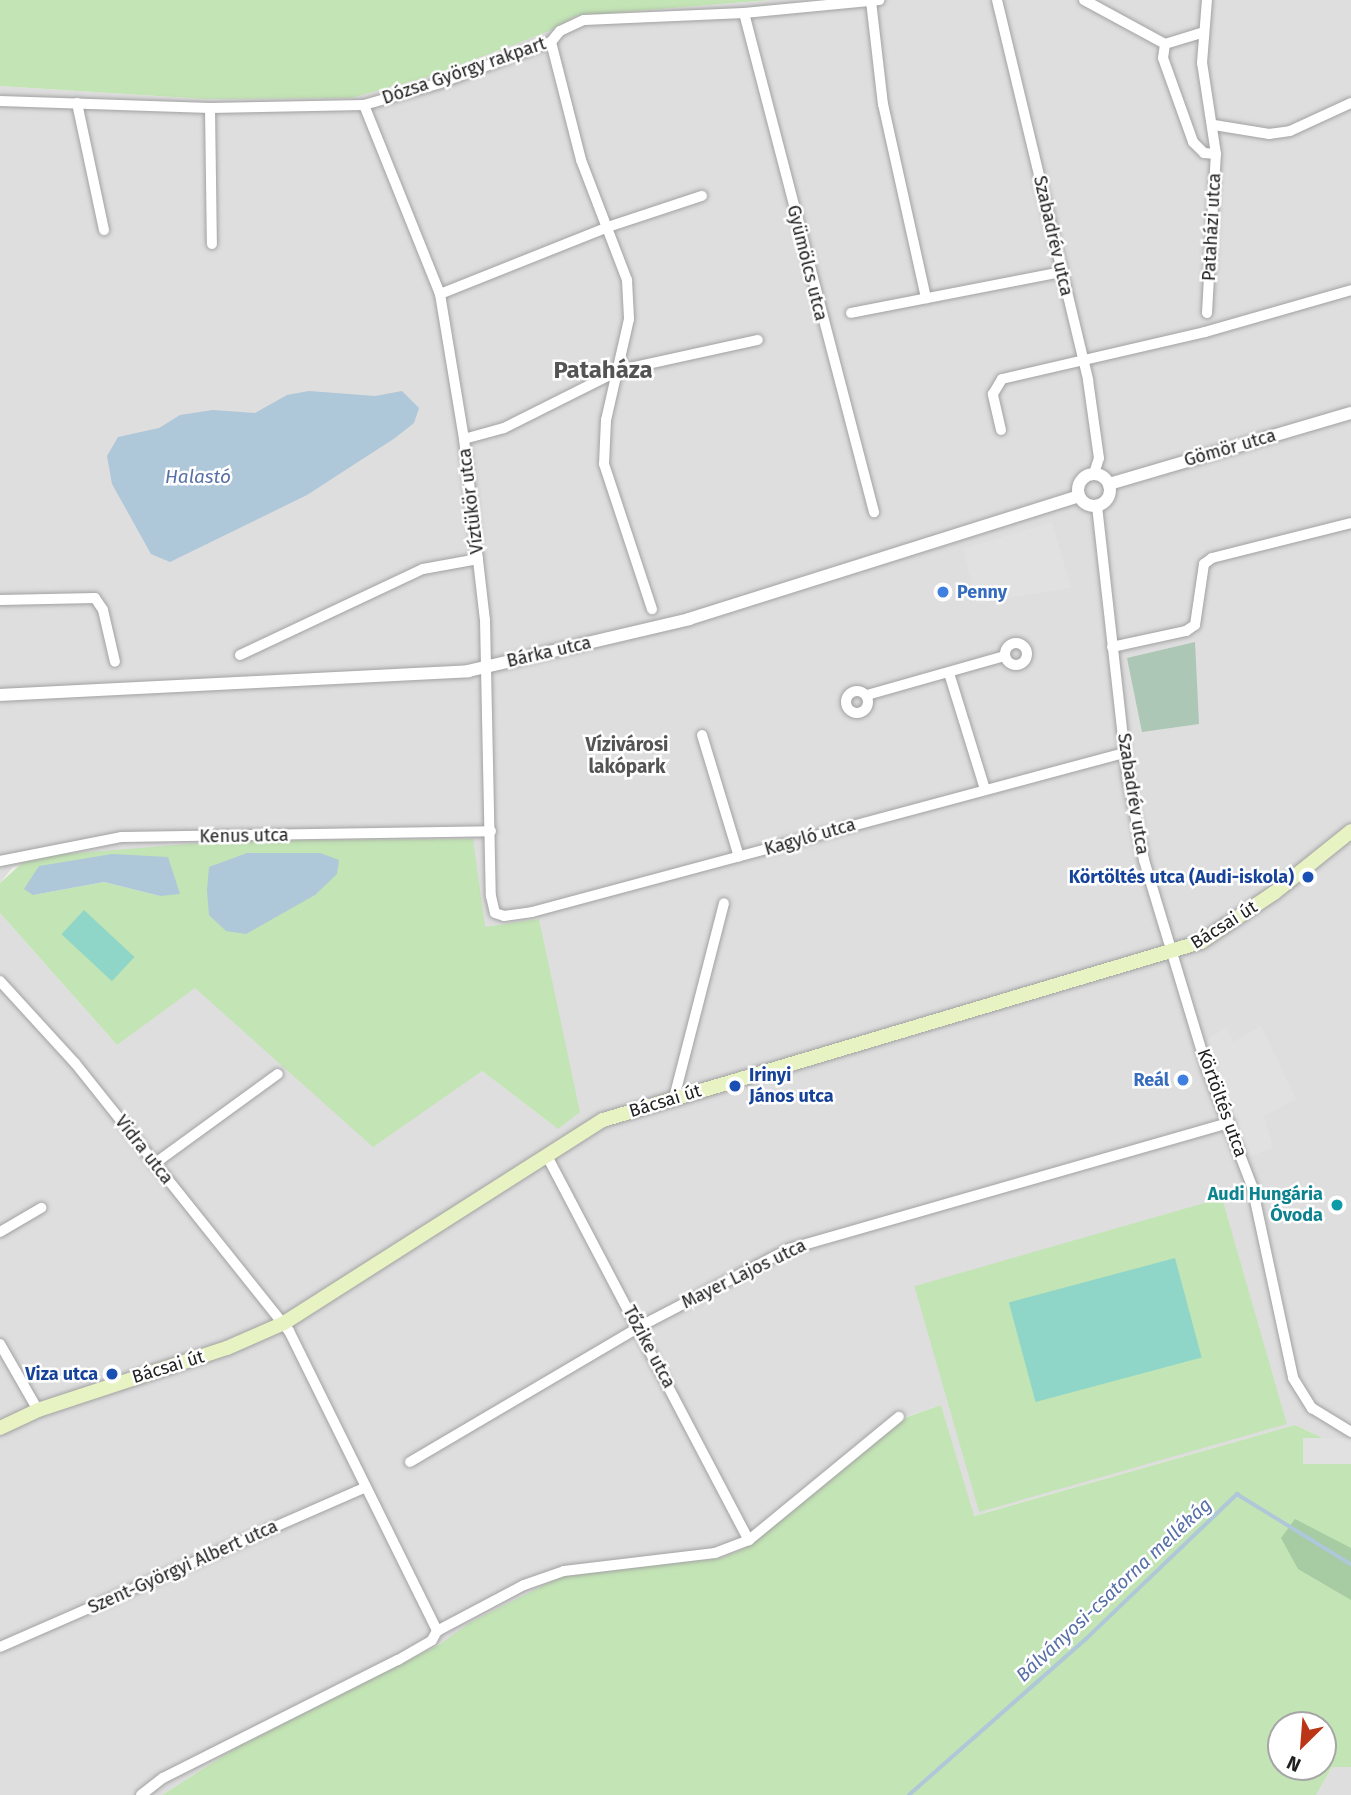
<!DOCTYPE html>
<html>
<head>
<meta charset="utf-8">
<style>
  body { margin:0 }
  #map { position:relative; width:1351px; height:1795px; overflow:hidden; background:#f0efe9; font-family:"Fira Sans",sans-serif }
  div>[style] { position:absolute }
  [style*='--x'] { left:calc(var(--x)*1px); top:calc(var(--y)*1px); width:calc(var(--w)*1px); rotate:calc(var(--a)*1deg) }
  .residential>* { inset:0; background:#dfdede }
  .grass>* { inset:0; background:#c3e4b5; transform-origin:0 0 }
  .forest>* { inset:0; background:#a7cba2 }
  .cemetery>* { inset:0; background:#acc7b5 }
  .pitch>* { inset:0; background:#90d6c8; transform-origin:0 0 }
  .parking>* { inset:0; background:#e1e1e1; transform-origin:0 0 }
  .water>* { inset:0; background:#aec7d9 }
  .stream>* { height:3.5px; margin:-1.75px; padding:0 1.75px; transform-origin:1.75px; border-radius:1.75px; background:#aec7d9 }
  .roads { filter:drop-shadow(0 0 2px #a2a2a2) drop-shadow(0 0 2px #a2a2a2) }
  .minor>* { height:10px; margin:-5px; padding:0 5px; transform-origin:5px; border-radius:5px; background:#fff }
  .minor>.ring { margin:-5px; padding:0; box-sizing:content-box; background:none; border:10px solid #fff; border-radius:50% }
  .tertiary>* { height:12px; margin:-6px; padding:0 6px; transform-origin:6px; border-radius:6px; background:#fff }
  .tertiary>.ring { margin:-6px; padding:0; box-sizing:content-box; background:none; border:12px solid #fff; border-radius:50% }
  .secondary>* { height:14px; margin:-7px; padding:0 7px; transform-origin:7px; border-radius:7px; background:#e8f3c4 }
  .dots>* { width:19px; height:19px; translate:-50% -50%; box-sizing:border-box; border:4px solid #fff; border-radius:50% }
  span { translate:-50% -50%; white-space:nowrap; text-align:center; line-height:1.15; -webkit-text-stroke:5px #fff; paint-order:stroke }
  .street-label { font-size:18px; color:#212121 }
  .shop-label { font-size:18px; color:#366cbe; font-weight:700 }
  .left { translate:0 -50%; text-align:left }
  .right { translate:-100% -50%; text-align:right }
  .transit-label { font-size:18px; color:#164399; font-weight:700 }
  .culture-label { font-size:18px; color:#0d838f; font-weight:700 }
  .water-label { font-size:19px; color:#5770a7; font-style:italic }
  .neighbourhood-label { font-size:19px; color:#545454; font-weight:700 }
  .district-label { font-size:24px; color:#545454; font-weight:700 }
  .north { position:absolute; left:1267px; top:1711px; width:70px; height:70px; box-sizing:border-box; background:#fff; border:2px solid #a6a6a6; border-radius:50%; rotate:205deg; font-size:19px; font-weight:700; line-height:28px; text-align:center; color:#212121 }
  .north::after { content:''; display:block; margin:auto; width:24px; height:32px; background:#bb3517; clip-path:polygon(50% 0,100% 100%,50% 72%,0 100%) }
</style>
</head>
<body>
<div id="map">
  <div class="residential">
    <i style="clip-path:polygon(770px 0,1351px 0,1351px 1451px,1295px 1425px,973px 1516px,941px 1405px,906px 1417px,751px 1545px,722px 1558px,668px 1565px,454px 1636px,239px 1746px,162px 1795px,0 1795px,0 913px,117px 1045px,195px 987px,281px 1061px,482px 1071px,558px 1129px,556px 1005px,539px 919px,485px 928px,237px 840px,13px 867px,0 883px,0 86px,205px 99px,496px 52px,576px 16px)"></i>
    <i style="clip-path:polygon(1332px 1767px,1351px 1767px,1351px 1795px,1316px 1795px)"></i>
  </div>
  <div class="grass">
    <i style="clip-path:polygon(0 0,770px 0,576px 16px,554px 29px,434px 75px,351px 98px,205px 99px,0 86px)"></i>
    <i style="clip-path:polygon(evenodd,473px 839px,485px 927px,539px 919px,580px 1112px,558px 1129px,482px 1071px,373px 1147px,195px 988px,117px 1045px,0 913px,0 883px,29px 857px,237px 840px,473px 839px,168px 857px,160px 896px,104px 882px,33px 895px,168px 857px)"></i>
    <i style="left:1222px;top:1198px;width:235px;height:320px;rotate:74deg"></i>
    <i style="clip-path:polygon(evenodd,941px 1405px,974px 1516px,1295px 1425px,1351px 1451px,1351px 1767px,1332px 1767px,1316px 1795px,162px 1795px,239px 1746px,440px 1644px,471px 1622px,564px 1575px,722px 1558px,751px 1545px,907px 1417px,941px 1405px,1281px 1725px,1323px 1725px,1323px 1767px,1281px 1767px,1281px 1725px)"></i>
  </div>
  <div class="forest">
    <i style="clip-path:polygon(1295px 1519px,1351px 1548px,1351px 1600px,1298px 1569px,1281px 1538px)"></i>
  </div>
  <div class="cemetery">
    <i style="clip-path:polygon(1195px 642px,1199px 724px,1142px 732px,1127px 658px)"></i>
  </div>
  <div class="pitch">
    <i style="left:84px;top:910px;width:69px;height:33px;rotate:43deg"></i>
    <i style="left:1175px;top:1258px;width:103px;height:172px;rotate:75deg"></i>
  </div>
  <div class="parking">
    <i style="clip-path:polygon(1052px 522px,1071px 588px,977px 603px,963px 549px)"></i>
    <i style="clip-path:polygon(1261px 1026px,1296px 1099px,1264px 1116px,1273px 1147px,1249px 1157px,1207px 1040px,1227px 1027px,1233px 1042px)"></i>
    <i style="left:1351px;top:1438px;width:26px;height:48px;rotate:90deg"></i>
  </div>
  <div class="water">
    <i style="clip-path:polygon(309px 391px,375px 396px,402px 391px,419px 408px,414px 423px,395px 438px,307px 495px,170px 562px,151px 554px,112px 484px,107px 456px,118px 437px,159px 428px,180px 415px,213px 410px,255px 413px,287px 395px)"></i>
    <i style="clip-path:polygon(247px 853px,320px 853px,339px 860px,337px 874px,315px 895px,246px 934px,226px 931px,209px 915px,207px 890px,209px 867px)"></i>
    <i style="clip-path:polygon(112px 854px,168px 857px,180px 894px,160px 896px,104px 882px,33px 895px,24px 889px,39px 866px)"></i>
  </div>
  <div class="stream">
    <i style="--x:909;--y:1795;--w:235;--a:-41.4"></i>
    <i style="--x:1085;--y:1640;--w:211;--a:-43.8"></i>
    <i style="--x:1237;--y:1494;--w:134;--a:31.6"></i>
  </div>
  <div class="roads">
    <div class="minor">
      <i style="--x:997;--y:0;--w:391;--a:76.5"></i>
      <i style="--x:1088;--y:380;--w:79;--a:82"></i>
      <i style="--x:1099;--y:458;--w:16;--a:108"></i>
      <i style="--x:1084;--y:0;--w:92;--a:28.5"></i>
      <i style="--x:1165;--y:44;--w:14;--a:98"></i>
      <i style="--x:1163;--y:58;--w:89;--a:70.3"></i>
      <i style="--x:1193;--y:142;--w:16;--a:45"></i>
      <i style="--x:1204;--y:153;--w:12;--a:5"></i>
      <i style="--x:871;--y:1;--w:104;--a:83.4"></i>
      <i style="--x:883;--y:104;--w:199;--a:77.5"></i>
      <i style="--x:744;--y:13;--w:516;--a:75.4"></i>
      <i style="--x:551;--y:42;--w:122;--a:75.7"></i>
      <i style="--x:581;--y:160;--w:129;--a:69"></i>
      <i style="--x:627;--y:280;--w:39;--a:87"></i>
      <i style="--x:629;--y:319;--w:104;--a:102.8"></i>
      <i style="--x:606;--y:420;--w:44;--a:92.6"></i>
      <i style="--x:604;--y:464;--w:153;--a:71.7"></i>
      <i style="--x:1165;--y:44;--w:39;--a:-17"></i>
      <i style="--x:0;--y:101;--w:210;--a:1.9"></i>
      <i style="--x:210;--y:108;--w:154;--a:-1.1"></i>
      <i style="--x:364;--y:105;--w:79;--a:-16.1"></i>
      <i style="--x:440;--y:83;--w:118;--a:-20.3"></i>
      <i style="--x:551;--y:42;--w:14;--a:-51"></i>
      <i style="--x:560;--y:31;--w:26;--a:-25"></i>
      <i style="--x:584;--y:20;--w:160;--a:-2.5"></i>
      <i style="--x:744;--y:13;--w:136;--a:-5.5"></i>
      <i style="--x:77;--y:103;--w:130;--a:78"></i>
      <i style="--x:364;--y:105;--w:204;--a:68.1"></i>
      <i style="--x:440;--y:294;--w:147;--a:80.6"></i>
      <i style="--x:464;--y:439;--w:182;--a:83.4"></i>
      <i style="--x:485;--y:620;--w:276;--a:88.8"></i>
      <i style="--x:491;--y:896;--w:17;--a:77"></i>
      <i style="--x:495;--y:913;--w:9;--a:18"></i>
      <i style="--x:504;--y:916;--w:28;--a:-8"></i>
      <i style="--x:532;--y:912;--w:613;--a:-15.03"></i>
      <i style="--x:210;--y:108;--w:136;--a:89.2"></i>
      <i style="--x:1214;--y:125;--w:56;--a:9.3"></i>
      <i style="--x:1269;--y:134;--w:21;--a:-8"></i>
      <i style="--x:1290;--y:131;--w:67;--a:-24.7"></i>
      <i style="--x:440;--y:294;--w:181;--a:-21.7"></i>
      <i style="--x:608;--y:227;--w:99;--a:-18.3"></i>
      <i style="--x:851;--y:313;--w:214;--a:-11"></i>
      <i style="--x:1207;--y:313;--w:159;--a:-86.8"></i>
      <i style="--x:1216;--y:154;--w:92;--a:-98.7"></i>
      <i style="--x:1202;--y:63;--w:63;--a:-85.5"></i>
      <i style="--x:1001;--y:430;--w:37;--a:-103"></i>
      <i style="--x:993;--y:394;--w:17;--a:-59"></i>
      <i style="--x:1002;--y:379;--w:208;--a:-13"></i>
      <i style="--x:1205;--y:332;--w:152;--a:-16"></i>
      <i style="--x:464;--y:439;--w:41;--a:-15.4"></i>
      <i style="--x:504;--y:428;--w:130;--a:-26.6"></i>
      <i style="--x:620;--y:370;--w:141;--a:-12.3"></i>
      <i style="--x:1097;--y:506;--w:270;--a:83.6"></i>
      <i style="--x:1127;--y:774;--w:88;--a:78.8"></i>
      <i style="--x:1144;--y:860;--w:218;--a:73.2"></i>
      <i style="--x:1207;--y:1069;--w:125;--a:69"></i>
      <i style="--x:1252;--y:1186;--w:196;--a:77.9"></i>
      <i style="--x:1293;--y:1378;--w:36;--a:58"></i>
      <i style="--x:1312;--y:1408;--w:46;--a:31.6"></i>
      <i style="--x:0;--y:600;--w:95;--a:-1.2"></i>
      <i style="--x:95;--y:598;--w:14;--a:56"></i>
      <i style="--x:103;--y:610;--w:53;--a:77"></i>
      <i class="ring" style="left:1005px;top:643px;width:12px;height:12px"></i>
      <i style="--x:1112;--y:647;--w:76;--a:-12.2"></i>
      <i style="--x:1186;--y:631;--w:11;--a:-34"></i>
      <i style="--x:1195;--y:625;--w:62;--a:-81.6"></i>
      <i style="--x:1204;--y:564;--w:10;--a:-37"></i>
      <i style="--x:1212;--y:558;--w:143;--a:-14.1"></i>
      <i style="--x:240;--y:655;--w:202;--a:-25.2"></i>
      <i style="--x:423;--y:569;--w:56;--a:-10.3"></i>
      <i style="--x:949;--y:673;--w:121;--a:72.8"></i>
      <i class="ring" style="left:846px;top:691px;width:12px;height:12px"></i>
      <i style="--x:867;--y:695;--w:143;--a:-15.8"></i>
      <i style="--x:702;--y:735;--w:127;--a:73.1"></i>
      <i style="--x:0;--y:861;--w:123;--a:-11.2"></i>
      <i style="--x:121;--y:837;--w:370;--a:-0.9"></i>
      <i style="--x:0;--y:981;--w:111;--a:47.6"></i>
      <i style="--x:75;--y:1063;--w:343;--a:51.4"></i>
      <i style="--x:289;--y:1331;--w:335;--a:63.7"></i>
      <i style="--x:674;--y:1098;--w:201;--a:-75.6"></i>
      <i style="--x:547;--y:1156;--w:434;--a:62.3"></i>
      <i style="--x:154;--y:1164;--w:153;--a:-36"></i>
      <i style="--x:0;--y:1232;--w:48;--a:-30.3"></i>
      <i style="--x:0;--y:1344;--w:76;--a:60.1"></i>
      <i style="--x:410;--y:1462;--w:266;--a:-30.5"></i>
      <i style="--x:639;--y:1327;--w:169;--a:-27.5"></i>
      <i style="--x:789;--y:1249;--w:458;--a:-16"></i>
      <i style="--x:437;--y:1631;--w:98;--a:-27.9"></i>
      <i style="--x:524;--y:1585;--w:42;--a:-19.3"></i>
      <i style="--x:564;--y:1571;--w:152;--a:-6.8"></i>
      <i style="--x:715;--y:1553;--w:36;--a:-21"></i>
      <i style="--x:749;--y:1540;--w:194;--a:-39.4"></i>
      <i style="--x:0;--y:1647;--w:399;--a:-23.6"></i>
      <i style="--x:141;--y:1795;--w:28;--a:-38"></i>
      <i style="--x:163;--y:1778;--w:263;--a:-26.7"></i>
      <i style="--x:398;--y:1660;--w:39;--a:-30"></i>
      <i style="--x:432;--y:1640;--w:10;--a:-61"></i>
    </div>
    <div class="tertiary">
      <i class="ring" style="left:1078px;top:474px;width:20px;height:20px"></i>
      <i style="--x:1109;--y:484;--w:252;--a:-16.4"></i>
      <i style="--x:0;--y:695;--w:469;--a:-2.9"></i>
      <i style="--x:468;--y:671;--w:227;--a:-13.2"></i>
      <i style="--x:689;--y:619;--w:409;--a:-17.5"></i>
    </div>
    <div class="secondary">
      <i style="--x:0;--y:1428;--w:42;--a:-25.3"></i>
      <i style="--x:38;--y:1410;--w:199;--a:-18.2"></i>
      <i style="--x:227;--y:1348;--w:62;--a:-23.7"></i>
      <i style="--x:284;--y:1323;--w:378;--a:-32.5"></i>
      <i style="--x:603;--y:1120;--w:624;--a:-16.58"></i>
      <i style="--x:1201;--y:942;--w:88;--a:-33.9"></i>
      <i style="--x:1274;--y:893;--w:99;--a:-38.8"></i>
    </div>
  </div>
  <div class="dots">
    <i style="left:943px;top:592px;background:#3f7fe0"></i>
    <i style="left:1308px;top:877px;background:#1a4fb4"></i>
    <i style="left:1183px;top:1080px;background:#3f7fe0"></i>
    <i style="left:735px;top:1086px;background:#1a4fb4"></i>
    <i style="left:1337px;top:1205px;background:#0f9aa8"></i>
    <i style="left:112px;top:1374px;background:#1a4fb4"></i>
  </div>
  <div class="street-label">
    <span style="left:464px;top:71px;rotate:-19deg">Dózsa György rakpart</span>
    <span style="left:1212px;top:227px;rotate:-87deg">Pataházi utca</span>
    <span style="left:1053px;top:236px;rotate:77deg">Szabadrév utca</span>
    <span style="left:807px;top:263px;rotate:76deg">Gyümölcs utca</span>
    <span style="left:1230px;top:448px;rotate:-16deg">Gömör utca</span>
    <span style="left:471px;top:501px;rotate:-97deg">Víztükör utca</span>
    <span style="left:549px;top:652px;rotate:-13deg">Bárka utca</span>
    <span style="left:1133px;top:794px;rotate:81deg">Szabadrév utca</span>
    <span style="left:244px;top:836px;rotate:-1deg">Kenus utca</span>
    <span style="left:810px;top:837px;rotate:-16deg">Kagyló utca</span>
    <span style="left:1224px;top:925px;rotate:-32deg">Bácsai út</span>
    <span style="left:665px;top:1101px;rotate:-17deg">Bácsai út</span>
    <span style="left:1222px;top:1103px;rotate:70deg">Körtöltés utca</span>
    <span style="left:144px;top:1150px;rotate:52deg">Vidra utca</span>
    <span style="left:744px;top:1274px;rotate:-26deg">Mayer Lajos utca</span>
    <span style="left:649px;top:1347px;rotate:62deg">Tőzike utca</span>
    <span style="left:168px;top:1367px;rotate:-17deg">Bácsai út</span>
    <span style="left:183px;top:1567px;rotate:-24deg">Szent-Györgyi Albert utca</span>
  </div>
  <div class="shop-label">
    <span class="left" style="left:957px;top:592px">Penny</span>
    <span class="right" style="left:1169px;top:1080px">Reál</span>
  </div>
  <div class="transit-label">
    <span class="right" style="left:1294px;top:877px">Körtöltés utca (Audi-iskola)</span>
    <span class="left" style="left:749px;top:1086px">Irinyi<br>János utca</span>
    <span class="right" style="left:98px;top:1374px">Viza utca</span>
  </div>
  <div class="culture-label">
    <span class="right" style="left:1323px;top:1205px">Audi Hungária<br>Óvoda</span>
  </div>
  <div class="water-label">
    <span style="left:198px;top:477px">Halastó</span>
    <span style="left:1114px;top:1590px;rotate:-43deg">Bálványosi-csatorna mellékág</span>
  </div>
  <div class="neighbourhood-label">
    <span style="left:627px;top:756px">Vízivárosi<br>lakópark</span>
  </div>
  <div class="district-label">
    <span style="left:603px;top:371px">Pataháza</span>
  </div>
  <div class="north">N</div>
</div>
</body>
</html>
